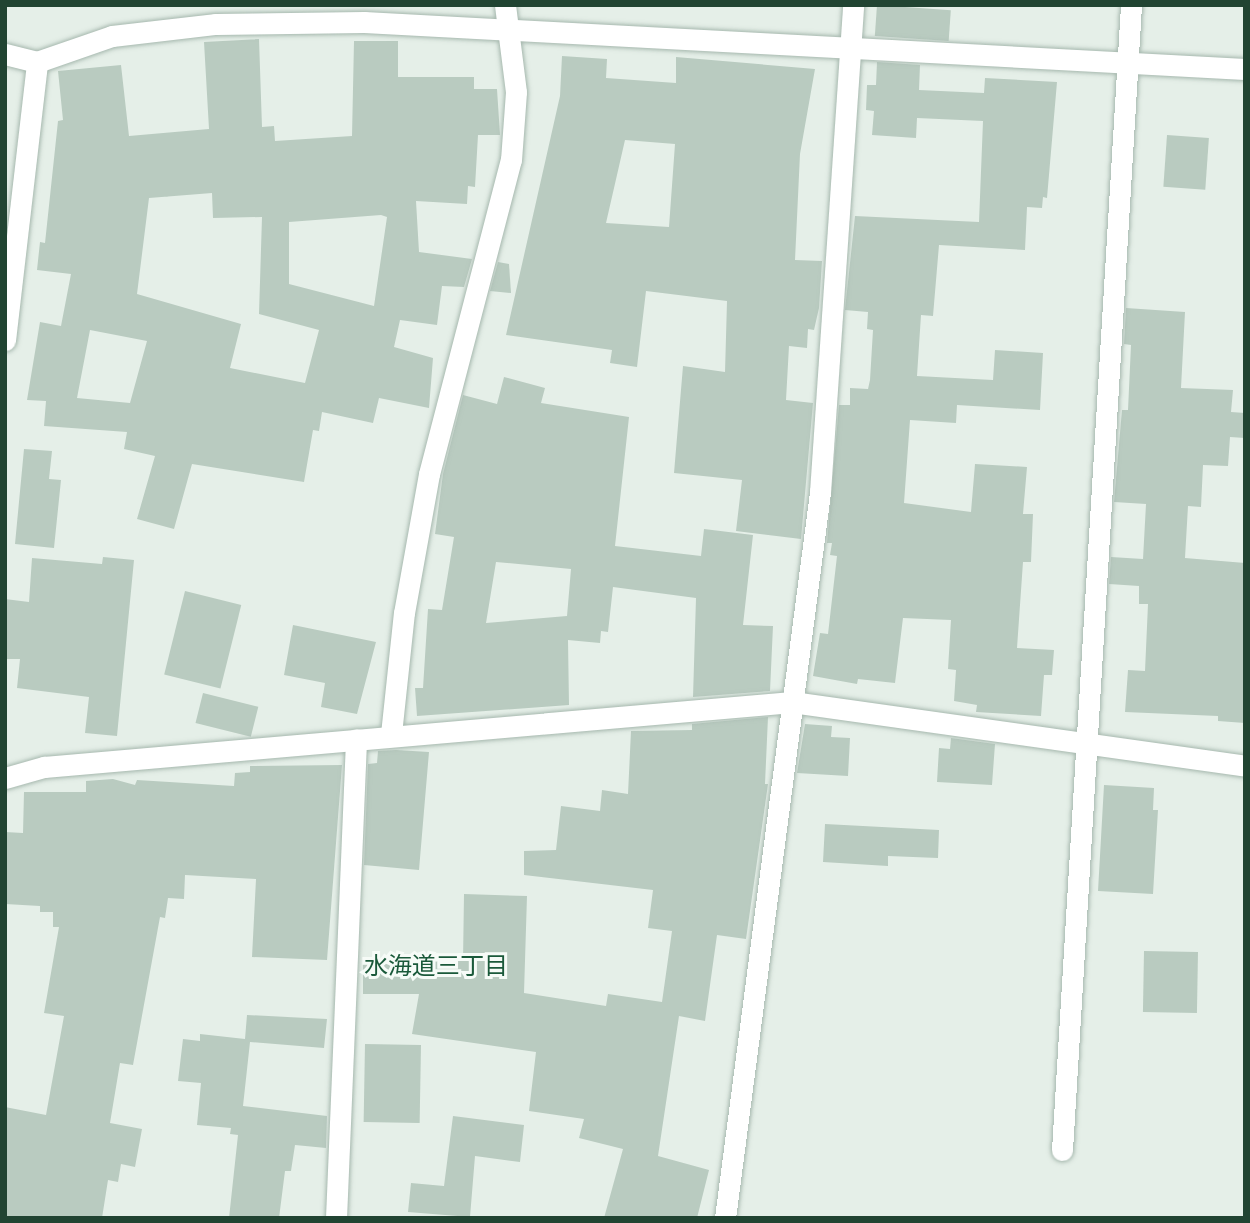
<!DOCTYPE html>
<html>
<head>
<meta charset="utf-8">
<style>
  body { margin:0 }
  #map { position:relative; width:1250px; height:1223px; overflow:hidden; background:#e5efe8; font-family:"DM Sans","Noto Sans JP",sans-serif }
  div>[style] { position:absolute }
  [style*='--x'] { left:calc(var(--x)*1px); top:calc(var(--y)*1px); width:calc(var(--w)*1px); rotate:calc(var(--a)*1deg) }
  .building>* { inset:0; background:#b9cbc0; transform-origin:0 0 }
  .roads { filter:drop-shadow(0 0 2px #a6b8ae) drop-shadow(0 0 2px #a6b8ae) }
  .minor>* { height:21px; margin:-10.5px; padding:0 10.5px; transform-origin:10.5px; border-radius:10.5px; background:#fff }
  span { translate:-50% -50%; white-space:nowrap; text-align:center; line-height:1.15; -webkit-text-stroke:6px #f6fbf7; paint-order:stroke }
  .neighbourhood-label { font-size:24px; color:#1a593a }
  .frame { position:absolute; inset:0; border:7px solid #214432; pointer-events:none }
</style>
</head>
<body>
<div id="map">
  <div class="building">
    <i style="left:877px;top:5px;width:74px;height:31px;rotate:4deg"></i>
    <i style="clip-path:polygon(evenodd,259px 39px,262px 127px,274px 126px,275px 141px,352px 136px,354px 41px,398px 41px,398px 77px,474px 77px,474px 89px,497px 89px,500px 135px,478px 135px,475px 187px,468px 186px,467px 204px,416px 201px,419px 252px,472px 259px,464px 287px,442px 286px,437px 325px,400px 320px,394px 347px,433px 358px,429px 408px,379px 398px,373px 423px,322px 412px,319px 431px,313px 430px,304px 482px,192px 464px,174px 529px,137px 519px,155px 456px,124px 449px,127px 432px,44px 426px,46px 401px,27px 400px,40px 322px,61px 326px,71px 274px,37px 270px,40px 242px,45px 243px,58px 121px,63px 120px,58px 71px,121px 65px,129px 136px,209px 129px,204px 42px,259px 39px,212px 193px,213px 218px,262px 217px,259px 314px,319px 330px,305px 383px,230px 368px,241px 324px,137px 294px,149px 198px,212px 193px,259px 39px,381px 215px,387px 217px,374px 306px,289px 284px,289px 222px,381px 215px,259px 39px,90px 330px,147px 341px,130px 403px,77px 398px,90px 330px)"></i>
    <i style="clip-path:polygon(evenodd,562px 56px,607px 59px,606px 78px,676px 83px,676px 57px,815px 69px,800px 154px,795px 260px,822px 261px,819px 308px,814px 330px,808px 329px,807px 348px,789px 346px,786px 400px,813px 403px,801px 539px,736px 531px,742px 480px,674px 473px,683px 366px,725px 372px,727px 301px,646px 291px,637px 367px,610px 363px,612px 350px,506px 335px,560px 96px,562px 56px,625px 140px,675px 144px,669px 227px,606px 223px,625px 140px)"></i>
    <i style="clip-path:polygon(877px 62px,920px 65px,919px 90px,984px 93px,985px 78px,1057px 82px,1047px 198px,1043px 197px,1042px 208px,1027px 207px,1025px 250px,939px 245px,933px 316px,921px 315px,917px 376px,993px 380px,995px 350px,1043px 353px,1040px 410px,957px 405px,956px 423px,910px 420px,904px 503px,971px 512px,975px 464px,1027px 467px,1023px 514px,1033px 514px,1031px 562px,1023px 562px,1017px 648px,1054px 650px,1052px 675px,1044px 675px,1041px 716px,976px 712px,977px 705px,954px 701px,956px 670px,948px 669px,951px 620px,903px 618px,895px 683px,858px 679px,857px 684px,813px 676px,820px 633px,828px 634px,837px 556px,830px 555px,832px 543px,827px 543px,839px 405px,850px 405px,850px 388px,868px 389px,870px 380px,873px 330px,867px 329px,868px 312px,845px 310px,855px 216px,979px 222px,983px 121px,917px 118px,916px 138px,872px 135px,874px 111px,866px 110px,867px 85px,876px 85px)"></i>
    <i style="left:1167px;top:135px;width:42px;height:52px;rotate:4deg"></i>
    <i style="clip-path:polygon(498px 262px,509px 264px,511px 293px,490px 291px)"></i>
    <i style="clip-path:polygon(1126px 308px,1185px 312px,1181px 388px,1233px 390px,1231px 412px,1245px 413px,1245px 438px,1230px 437px,1228px 466px,1203px 465px,1201px 507px,1188px 506px,1185px 558px,1245px 563px,1245px 723px,1218px 721px,1218px 716px,1125px 712px,1128px 670px,1145px 671px,1148px 604px,1139px 604px,1139px 586px,1109px 584px,1111px 557px,1143px 559px,1146px 504px,1114px 502px,1122px 410px,1128px 410px,1131px 345px,1124px 344px)"></i>
    <i style="clip-path:polygon(evenodd,504px 377px,545px 388px,541px 403px,629px 417px,615px 546px,701px 556px,704px 529px,753px 535px,743px 625px,773px 626px,770px 691px,693px 697px,696px 598px,613px 587px,608px 632px,601px 631px,600px 643px,568px 640px,569px 705px,417px 716px,415px 688px,423px 688px,428px 609px,442px 610px,454px 537px,435px 534px,443px 474px,463px 395px,497px 404px,504px 377px,496px 562px,571px 569px,567px 616px,486px 623px,496px 562px)"></i>
    <i style="clip-path:polygon(24px 449px,52px 451px,49px 479px,61px 480px,54px 548px,15px 544px)"></i>
    <i style="clip-path:polygon(103px 557px,134px 560px,117px 736px,85px 733px,89px 697px,17px 688px,20px 659px,5px 659px,5px 599px,29px 602px,32px 558px,102px 564px)"></i>
    <i style="left:185px;top:591px;width:58px;height:86px;rotate:14deg"></i>
    <i style="clip-path:polygon(293px 625px,376px 642px,357px 714px,321px 707px,325px 683px,284px 675px)"></i>
    <i style="left:203px;top:693px;width:57px;height:31px;rotate:14deg"></i>
    <i style="clip-path:polygon(768px 717px,765px 784px,768px 784px,746px 939px,717px 935px,705px 1021px,679px 1016px,658px 1156px,709px 1170px,697px 1218px,604px 1218px,623px 1149px,579px 1138px,584px 1119px,529px 1111px,536px 1052px,412px 1034px,419px 994px,363px 994px,363px 962px,429px 962px,430px 955px,463px 961px,464px 894px,527px 896px,524px 993px,606px 1006px,608px 994px,662px 1002px,672px 931px,648px 928px,653px 890px,524px 875px,524px 851px,556px 850px,561px 806px,600px 811px,602px 790px,628px 794px,631px 731px,692px 730px,692px 724px)"></i>
    <i style="clip-path:polygon(805px 724px,832px 726px,831px 737px,850px 738px,848px 776px,797px 773px)"></i>
    <i style="clip-path:polygon(951px 738px,995px 744px,992px 785px,937px 782px,939px 748px,950px 749px)"></i>
    <i style="clip-path:polygon(396px 750px,429px 752px,419px 870px,364px 865px,368px 764px,377px 763px,378px 751px)"></i>
    <i style="clip-path:polygon(342px 765px,327px 960px,252px 957px,256px 879px,185px 875px,184px 899px,168px 898px,165px 918px,160px 917px,133px 1065px,120px 1063px,110px 1123px,142px 1129px,135px 1167px,121px 1164px,118px 1182px,108px 1180px,102px 1218px,5px 1218px,5px 1107px,46px 1115px,64px 1016px,44px 1013px,59px 927px,53px 927px,53px 912px,40px 912px,40px 906px,5px 904px,5px 832px,23px 833px,24px 792px,86px 792px,86px 781px,113px 779px,135px 785px,137px 780px,234px 786px,235px 773px,250px 772px,250px 766px)"></i>
    <i style="clip-path:polygon(1104px 785px,1154px 788px,1153px 810px,1158px 810px,1153px 894px,1098px 891px)"></i>
    <i style="clip-path:polygon(825px 824px,939px 830px,938px 858px,888px 856px,888px 866px,823px 862px)"></i>
    <i style="left:1144px;top:951px;width:54px;height:61px;rotate:1deg"></i>
    <i style="clip-path:polygon(247px 1015px,327px 1019px,324px 1048px,250px 1042px,243px 1106px,327px 1116px,326px 1148px,295px 1145px,291px 1171px,285px 1171px,279px 1218px,229px 1218px,238px 1135px,230px 1134px,231px 1128px,197px 1125px,201px 1083px,178px 1081px,183px 1039px,200px 1041px,200px 1034px,245px 1039px)"></i>
    <i style="left:365px;top:1044px;width:56px;height:78px;rotate:1deg"></i>
    <i style="clip-path:polygon(453px 1116px,524px 1125px,520px 1162px,475px 1156px,470px 1217px,408px 1212px,411px 1183px,444px 1186px)"></i>
  </div>
  <div class="roads">
    <div class="minor">
      <i style="--x:5;--y:54;--w:33;--a:14"></i>
      <i style="--x:37;--y:62;--w:79;--a:-19.1"></i>
      <i style="--x:112;--y:36;--w:105;--a:-6.6"></i>
      <i style="--x:216;--y:24;--w:148;--a:-0.8"></i>
      <i style="--x:364;--y:22;--w:882;--a:3.05"></i>
      <i style="--x:5;--y:340;--w:280;--a:-83.4"></i>
      <i style="--x:391;--y:734;--w:122;--a:-83.9"></i>
      <i style="--x:404;--y:613;--w:141;--a:-79.8"></i>
      <i style="--x:429;--y:474;--w:325;--a:-75.4"></i>
      <i style="--x:511;--y:160;--w:68;--a:-85.8"></i>
      <i style="--x:516;--y:92;--w:88;--a:-97.2"></i>
      <i style="--x:5;--y:778;--w:41;--a:-15.8"></i>
      <i style="--x:44;--y:767;--w:751;--a:-4.97"></i>
      <i style="--x:792;--y:702;--w:457;--a:8"></i>
      <i style="--x:1062;--y:1150;--w:1147;--a:-86.55"></i>
      <i style="--x:336;--y:1218;--w:479;--a:-87.6"></i>
      <i style="--x:725;--y:1218;--w:732;--a:-82.54"></i>
      <i style="--x:820;--y:492;--w:488;--a:-86.1"></i>
    </div>
  </div>
  <div class="neighbourhood-label">
    <span style="left:436px;top:966px">水海道三丁目</span>
  </div>
  <div class="frame"></div>
</div>
</body>
</html>
